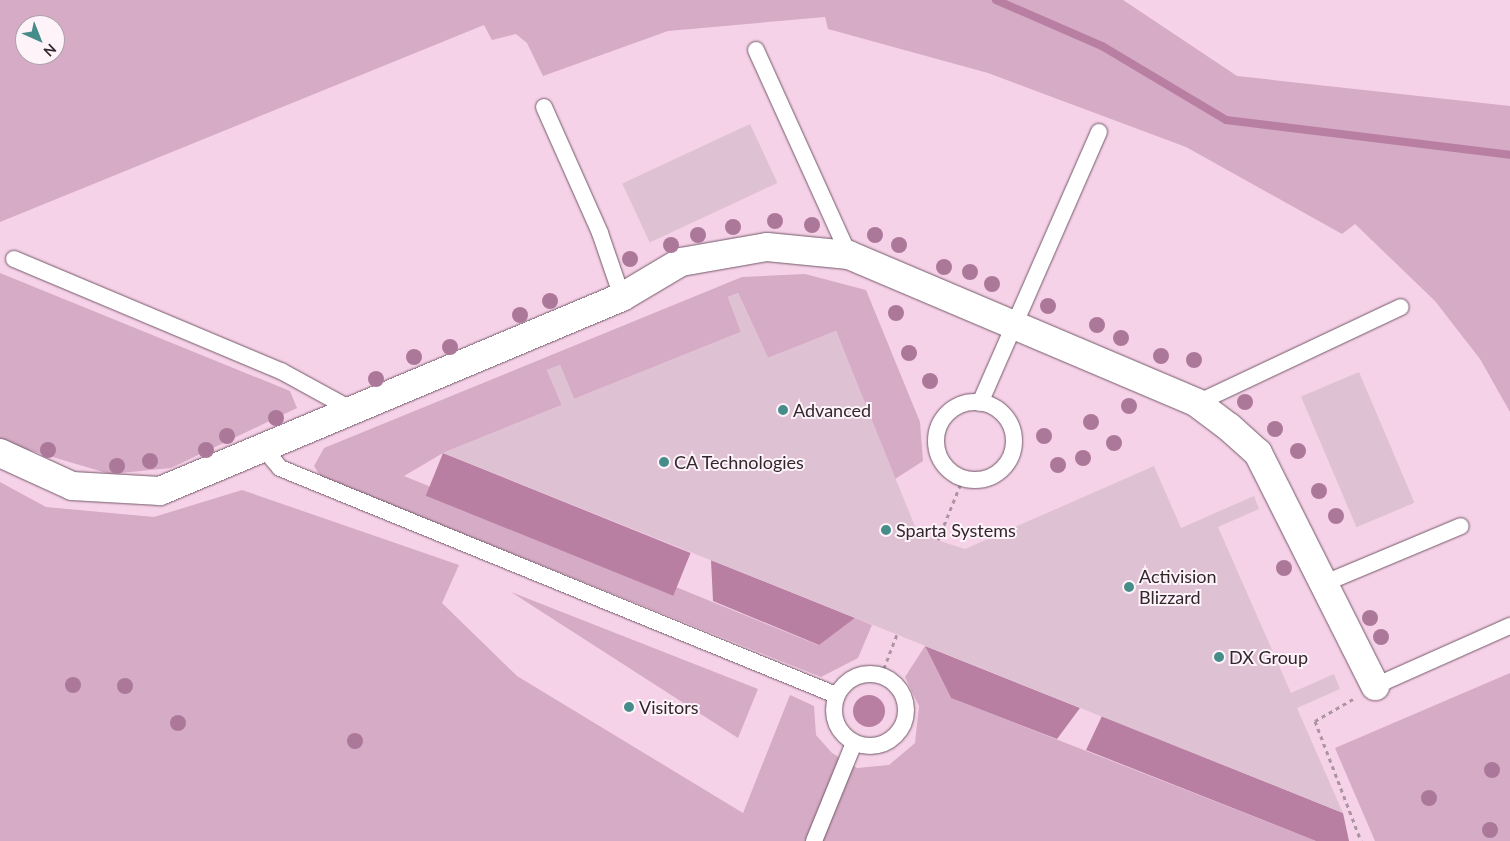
<!DOCTYPE html>
<html>
<head>
<meta charset="utf-8">
<style>
  body { margin:0 }
  #map { position:relative; width:1510px; height:841px; overflow:hidden; background:#fee0f1; font-family:Lato,sans-serif }
  div>[style] { position:absolute }
  [style*='--x'] { left:calc(var(--x)*1px); top:calc(var(--y)*1px); width:calc(var(--w)*1px); rotate:calc(var(--a)*1deg) }
  .built>* { inset:0; background:#f6d2e8 }
  .green>* { inset:0; background:#d6abc5 }
  .water>* { inset:0; background:#b87fa3; transform-origin:0 0 }
  .round { border-radius:50% }
  .stream>* { height:8px; margin:-4px; padding:0 4px; transform-origin:4px; border-radius:4px; background:#b87fa3 }
  .building>* { inset:0; background:#dec1d2; transform-origin:0 0 }
  .path>* { height:3px; margin-top:-1.5px; transform-origin:0; background:repeating-linear-gradient(90deg,#ab95a2 0 4px,transparent 0 8px) }
  .roads { filter:drop-shadow(0 0 1px #725968) drop-shadow(0 0 1px #725968) }
  .lane>* { height:16px; margin:-8px; padding:0 8px; transform-origin:8px; border-radius:8px; background:#fff }
  .lane>.ring { margin:-8px; padding:0; box-sizing:content-box; background:none; border:16px solid #fff; border-radius:50% }
  .street>* { height:28px; margin:-14px; padding:0 14px; transform-origin:14px; border-radius:14px; background:#fff }
  .trees>* { width:16px; height:16px; margin:-8px; border-radius:50%; background:#ac789a }
  .dots>* { width:14px; height:14px; translate:-50% -50%; box-sizing:border-box; border:2px solid #fff3fa; border-radius:50% }
  span { translate:-50% -50%; white-space:nowrap; text-align:center; line-height:1.15; -webkit-text-stroke:4px #fff3fa; paint-order:stroke }
  .poi-label { font-size:18px; color:#32272d }
  .left { translate:0 -50%; text-align:left }
  .north { position:absolute; left:15px; top:15px; width:50px; height:50px; box-sizing:border-box; background:#fff3fa; border:1px solid #ada1a8; border-radius:50%; rotate:136deg; font-size:14px; font-weight:700; line-height:20px; text-align:center; color:#32272d }
  .north::after { content:''; display:block; margin:auto; width:18px; height:22px; background:#468d8a; clip-path:polygon(50% 0,100% 100%,50% 72%,0 100%) }
</style>
</head>
<body>
<div id="map">
  <div class="built">
    <i style="clip-path:polygon(844px 0,1510px 185px,1510px 841px,0 841px,0 90px,55px 55px,55px 39px)"></i>
    <i style="clip-path:polygon(996px 0,1510px 0,1510px 147px,1345px 137px)"></i>
  </div>
  <div class="green">
    <i style="clip-path:polygon(evenodd,0 0,1123px 0,1237px 76px,1510px 106px,1510px 412px,1480px 359px,1435px 301px,1355px 224px,1342px 234px,1186px 147px,988px 73px,828px 29px,825px 17px,668px 31px,543px 76px,527px 43px,516px 34px,492px 40px,484px 25px,0 222px,0 0,25px 25px,55px 25px,55px 55px,25px 55px,25px 25px)"></i>
    <i style="clip-path:polygon(0 273px,290px 391px,297px 408px,171px 468px,110px 474px,12px 445px,0 439px)"></i>
    <i style="clip-path:polygon(805px 274px,866px 290px,920px 422px,923px 461px,895px 479px,836px 331px,768px 358px,738px 293px,728px 297px,741px 332px,574px 399px,560px 365px,547px 370px,562px 405px,443px 453px,404px 476px,818px 645px,855px 618px,872px 625px,858px 658px,821px 677px,321px 477px,314px 466px,324px 448px,742px 277px)"></i>
    <i style="clip-path:polygon(0 482px,46px 507px,154px 517px,242px 490px,459px 565px,442px 603px,517px 676px,743px 813px,790px 695px,814px 706px,816px 735px,832px 753px,857px 768px,889px 765px,915px 743px,919px 706px,905px 677px,925px 646px,951px 698px,1316px 841px,0 841px)"></i>
    <i style="clip-path:polygon(511px 592px,758px 689px,738px 738px)"></i>
    <i style="clip-path:polygon(1510px 673px,1510px 841px,1375px 841px,1335px 748px)"></i>
  </div>
  <div class="water">
    <i style="left:443px;top:453px;width:267px;height:46px;rotate:22deg"></i>
    <i style="clip-path:polygon(711px 560px,855px 618px,819px 645px,713px 601px)"></i>
    <i style="clip-path:polygon(925px 646px,1080px 708px,1057px 739px,951px 698px)"></i>
    <i class="round" style="left:853px;top:695px;width:32px;height:32px"></i>
    <i style="clip-path:polygon(1102px 716px,1343px 813px,1349px 841px,1316px 841px,1086px 750px)"></i>
  </div>
  <div class="stream">
    <i style="--x:996;--y:0;--w:116;--a:23.5"></i>
    <i style="--x:1102;--y:46;--w:144;--a:30.8"></i>
    <i style="--x:1226;--y:120;--w:286;--a:7"></i>
  </div>
  <div class="building">
    <i style="left:750px;top:124px;width:65px;height:141px;rotate:65deg"></i>
    <i style="clip-path:polygon(738px 293px,768px 358px,836px 331px,918px 534px,965px 549px,1154px 466px,1181px 528px,1254px 496px,1259px 509px,1218px 527px,1291px 693px,1334px 674px,1340px 689px,1297px 708px,1343px 813px,443px 453px,562px 405px,547px 370px,560px 365px,574px 399px,741px 332px,728px 297px)"></i>
    <i style="left:1359px;top:372px;width:142px;height:63px;rotate:67deg"></i>
  </div>
  <div class="path">
    <i style="--x:938;--y:540;--w:67;--a:-68"></i>
    <i style="--x:881;--y:676;--w:45;--a:-69.1"></i>
    <i style="--x:1353;--y:699;--w:44;--a:149.9"></i>
    <i style="--x:1315;--y:721;--w:129;--a:69"></i>
  </div>
  <div class="roads">
    <div class="lane">
      <i style="--x:756;--y:50;--w:225;--a:65.6"></i>
      <i style="--x:544;--y:107;--w:138;--a:66"></i>
      <i style="--x:600;--y:233;--w:68;--a:71"></i>
      <i style="--x:14;--y:259;--w:290;--a:22.8"></i>
      <i style="--x:281;--y:371;--w:83;--a:28.7"></i>
      <i class="ring" style="left:936px;top:402px;width:62px;height:62px"></i>
      <i style="--x:980;--y:403;--w:296;--a:-66.3"></i>
      <i style="--x:1197;--y:403;--w:225;--a:-25.2"></i>
      <i style="--x:265;--y:450;--w:23;--a:50"></i>
      <i style="--x:280;--y:468;--w:601;--a:22.21"></i>
      <i style="--x:1325;--y:583;--w:147;--a:-22.7"></i>
      <i class="ring" style="left:834px;top:674px;width:56px;height:56px"></i>
      <i style="--x:1375;--y:686;--w:148;--a:-24"></i>
      <i style="--x:814;--y:841;--w:106;--a:-67.8"></i>
    </div>
    <div class="street">
      <i style="--x:0;--y:453;--w:79;--a:24.6"></i>
      <i style="--x:72;--y:486;--w:88;--a:3.3"></i>
      <i style="--x:160;--y:491;--w:501;--a:-22.78"></i>
      <i style="--x:622;--y:297;--w:69;--a:-30.7"></i>
      <i style="--x:681;--y:262;--w:87;--a:-9.9"></i>
      <i style="--x:767;--y:247;--w:82;--a:5.6"></i>
      <i style="--x:849;--y:255;--w:378;--a:23"></i>
      <i style="--x:1197;--y:403;--w:40;--a:37"></i>
      <i style="--x:1229;--y:427;--w:39;--a:42"></i>
      <i style="--x:1258;--y:453;--w:261;--a:63.3"></i>
    </div>
  </div>
  <div class="trees">
    <i style="left:775px;top:221px"></i>
    <i style="left:812px;top:225px"></i>
    <i style="left:733px;top:227px"></i>
    <i style="left:698px;top:235px"></i>
    <i style="left:875px;top:235px"></i>
    <i style="left:671px;top:245px"></i>
    <i style="left:899px;top:245px"></i>
    <i style="left:630px;top:259px"></i>
    <i style="left:944px;top:267px"></i>
    <i style="left:970px;top:272px"></i>
    <i style="left:992px;top:284px"></i>
    <i style="left:550px;top:301px"></i>
    <i style="left:1048px;top:306px"></i>
    <i style="left:896px;top:313px"></i>
    <i style="left:520px;top:315px"></i>
    <i style="left:1097px;top:325px"></i>
    <i style="left:1121px;top:338px"></i>
    <i style="left:450px;top:347px"></i>
    <i style="left:909px;top:353px"></i>
    <i style="left:1161px;top:356px"></i>
    <i style="left:414px;top:357px"></i>
    <i style="left:1194px;top:360px"></i>
    <i style="left:376px;top:379px"></i>
    <i style="left:930px;top:381px"></i>
    <i style="left:1245px;top:402px"></i>
    <i style="left:1129px;top:406px"></i>
    <i style="left:276px;top:418px"></i>
    <i style="left:1091px;top:422px"></i>
    <i style="left:1275px;top:429px"></i>
    <i style="left:227px;top:436px"></i>
    <i style="left:1044px;top:436px"></i>
    <i style="left:1114px;top:443px"></i>
    <i style="left:48px;top:450px"></i>
    <i style="left:206px;top:450px"></i>
    <i style="left:1298px;top:451px"></i>
    <i style="left:1083px;top:458px"></i>
    <i style="left:150px;top:461px"></i>
    <i style="left:1058px;top:465px"></i>
    <i style="left:117px;top:466px"></i>
    <i style="left:1319px;top:491px"></i>
    <i style="left:1336px;top:516px"></i>
    <i style="left:1284px;top:568px"></i>
    <i style="left:1370px;top:618px"></i>
    <i style="left:1381px;top:637px"></i>
    <i style="left:73px;top:685px"></i>
    <i style="left:125px;top:686px"></i>
    <i style="left:178px;top:723px"></i>
    <i style="left:355px;top:741px"></i>
    <i style="left:1492px;top:770px"></i>
    <i style="left:1429px;top:798px"></i>
    <i style="left:1490px;top:830px"></i>
  </div>
  <div class="dots">
    <i style="left:783px;top:410px;background:#468d8a"></i>
    <i style="left:664px;top:462px;background:#468d8a"></i>
    <i style="left:886px;top:530px;background:#468d8a"></i>
    <i style="left:1129px;top:587px;background:#468d8a"></i>
    <i style="left:1219px;top:657px;background:#468d8a"></i>
    <i style="left:629px;top:707px;background:#468d8a"></i>
  </div>
  <div class="poi-label">
    <span class="left" style="left:793px;top:410px">Advanced</span>
    <span class="left" style="left:674px;top:462px">CA Technologies</span>
    <span class="left" style="left:896px;top:530px">Sparta Systems</span>
    <span class="left" style="left:1139px;top:587px">Activision<br>Blizzard</span>
    <span class="left" style="left:1229px;top:657px">DX Group</span>
    <span class="left" style="left:639px;top:707px">Visitors</span>
  </div>
  <div class="north">N</div>
</div>
</body>
</html>
